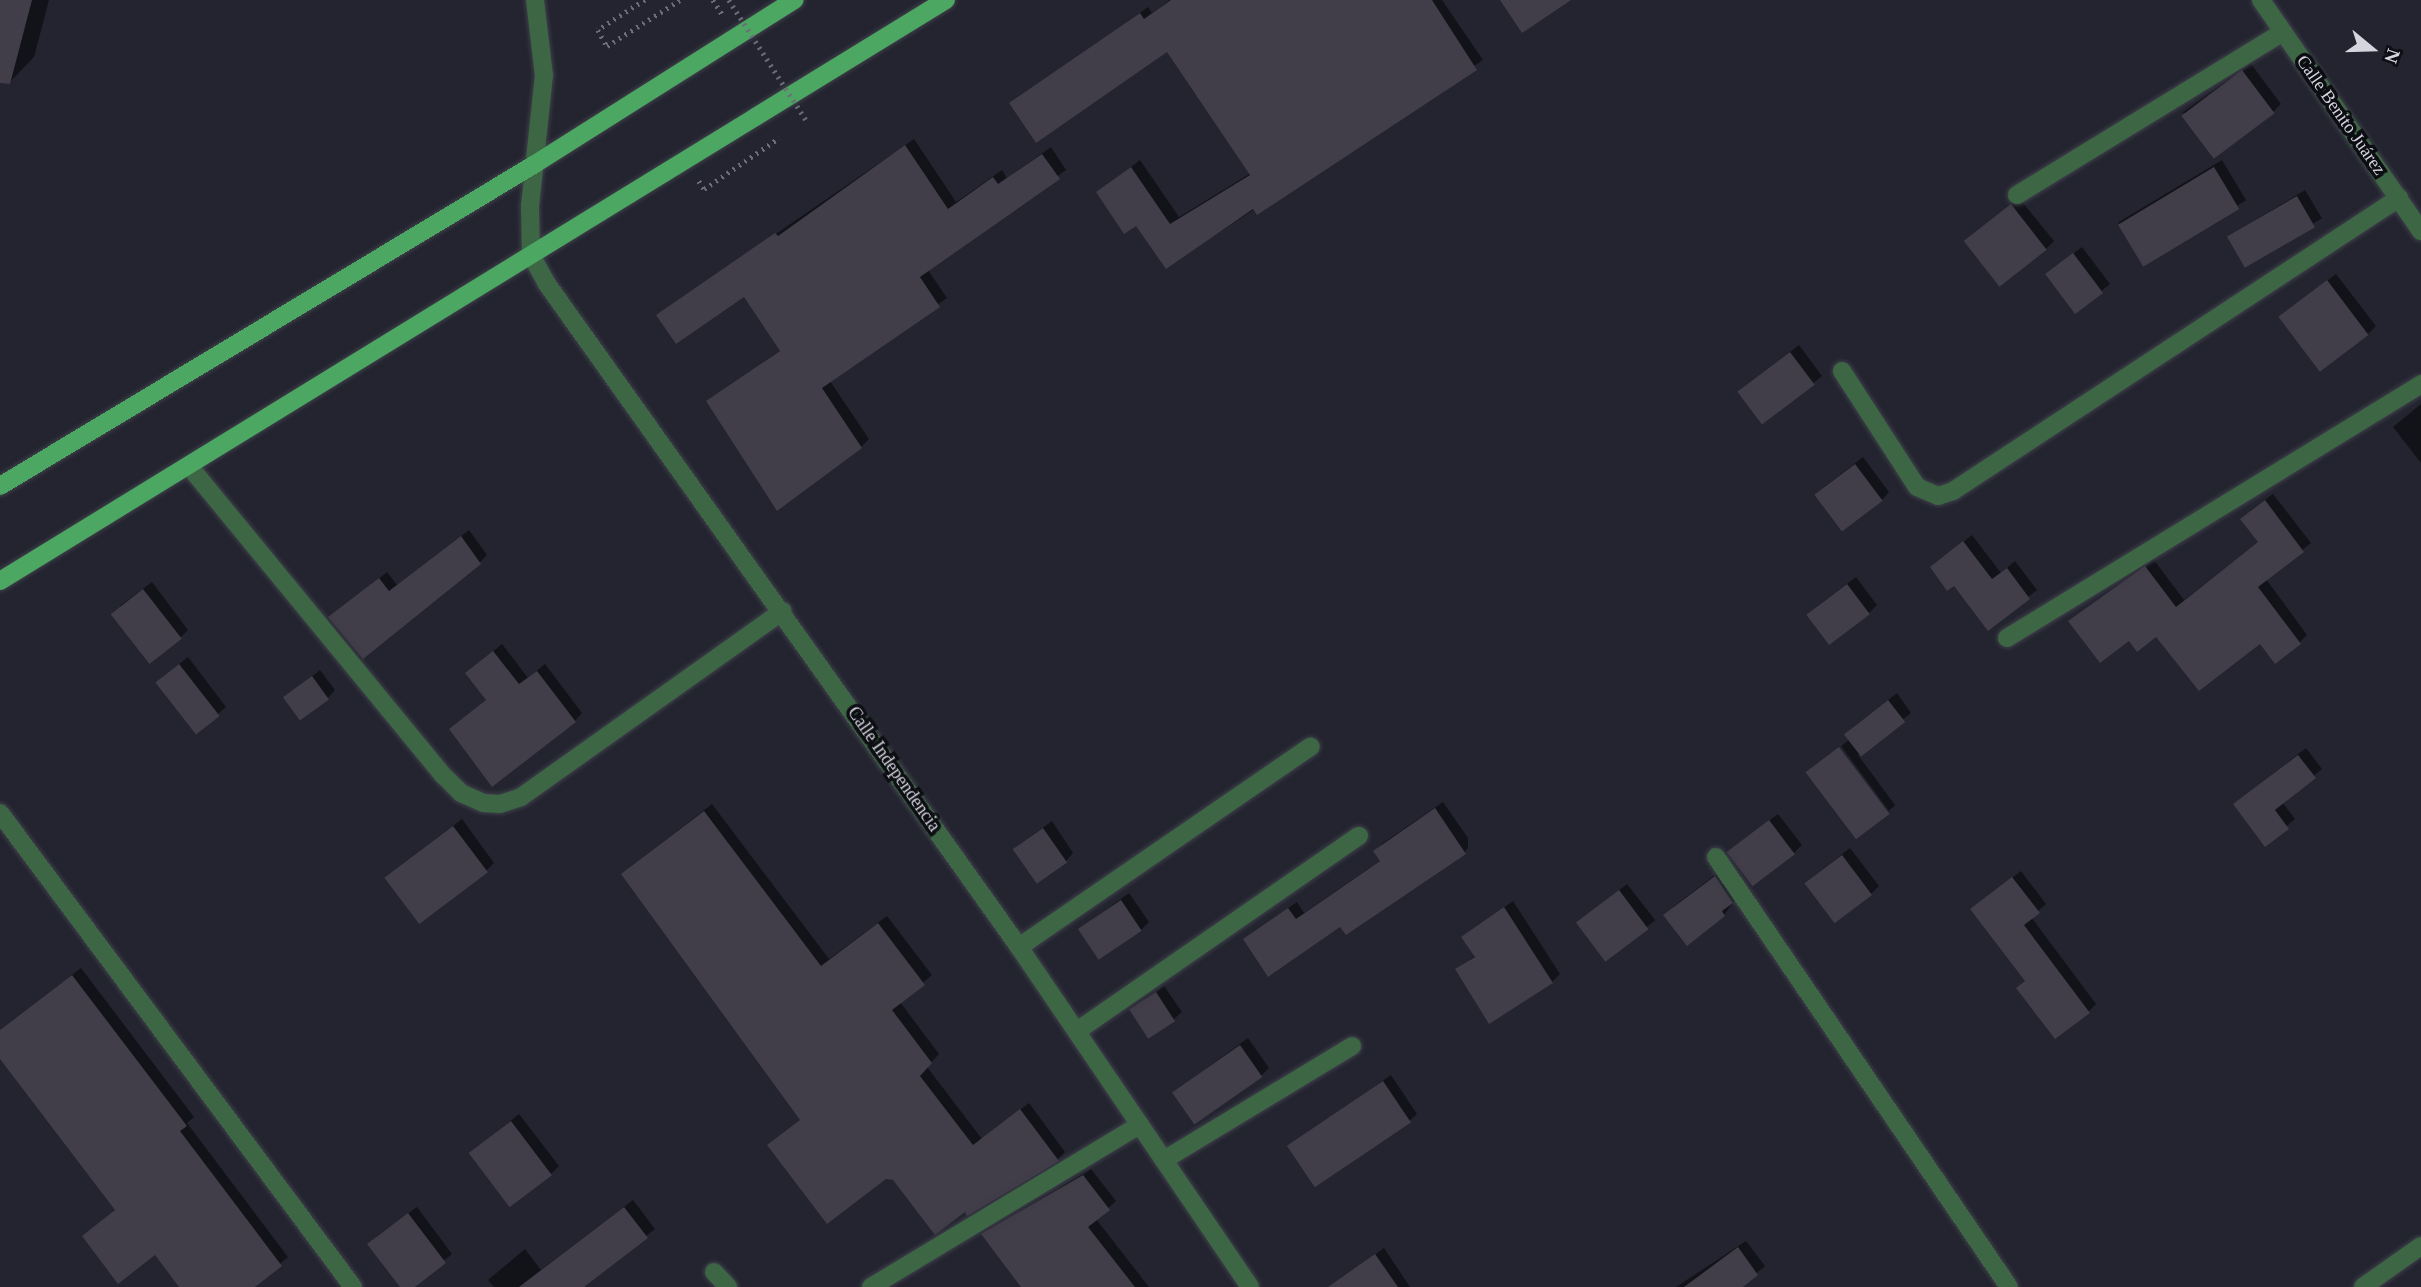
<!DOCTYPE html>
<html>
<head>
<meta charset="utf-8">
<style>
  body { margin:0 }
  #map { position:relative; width:2421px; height:1287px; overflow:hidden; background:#23242f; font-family:Georgia,serif }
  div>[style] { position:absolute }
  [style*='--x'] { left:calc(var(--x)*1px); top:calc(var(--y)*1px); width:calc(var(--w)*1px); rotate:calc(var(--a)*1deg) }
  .shadow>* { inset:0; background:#0007; transform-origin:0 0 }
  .building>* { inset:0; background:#413d49; transform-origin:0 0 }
  .path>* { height:4.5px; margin-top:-2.25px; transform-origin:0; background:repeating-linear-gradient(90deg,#6c6d76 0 2px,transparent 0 7px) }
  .roads { filter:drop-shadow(0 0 2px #3f404b) drop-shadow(0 0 2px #3f404b) }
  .service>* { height:18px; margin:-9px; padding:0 9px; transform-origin:9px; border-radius:9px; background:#3d6645 }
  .minor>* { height:18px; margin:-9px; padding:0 9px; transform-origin:9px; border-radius:9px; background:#3d6645 }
  .tertiary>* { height:18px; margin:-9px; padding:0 9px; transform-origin:9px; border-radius:9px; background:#3d6645 }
  .primary>* { height:18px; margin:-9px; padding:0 9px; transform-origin:9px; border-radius:9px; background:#4ca762 }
  .path-bridge>* { height:4.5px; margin-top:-2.25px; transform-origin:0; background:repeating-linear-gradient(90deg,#6c6d76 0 2px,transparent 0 7px) }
  span { translate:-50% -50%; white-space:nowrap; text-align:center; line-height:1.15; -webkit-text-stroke:7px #0d0e13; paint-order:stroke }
  .street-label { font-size:18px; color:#d5d5dd }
  .north { position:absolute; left:2337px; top:14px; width:70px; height:70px; -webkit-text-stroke:5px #0d0e13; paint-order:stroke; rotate:109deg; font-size:19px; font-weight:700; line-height:28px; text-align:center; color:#d5d5dd }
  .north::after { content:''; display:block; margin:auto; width:24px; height:32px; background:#d5d5dd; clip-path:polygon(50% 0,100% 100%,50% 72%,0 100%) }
</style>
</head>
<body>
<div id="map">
  <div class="shadow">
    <i style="clip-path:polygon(0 0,49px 0,34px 57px,10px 82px,0 78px)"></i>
    <i style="clip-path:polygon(1170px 0,1442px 0,1483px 60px,1166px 267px,1137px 223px,1098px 192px,1140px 160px,1179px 217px,1251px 173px,1168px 50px,1012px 103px,1148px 7px,1152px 13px)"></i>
    <i style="clip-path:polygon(2251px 64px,2281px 104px,2273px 112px,2182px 113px)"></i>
    <i style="clip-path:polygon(914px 139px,956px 202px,1002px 170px,1007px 178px,1051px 147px,1066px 170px,928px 270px,947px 298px,830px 381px,869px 439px,861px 447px,708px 402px,781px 350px,744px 295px,658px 315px)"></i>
    <i style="left:2222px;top:160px;width:47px;height:121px;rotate:59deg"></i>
    <i style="left:2305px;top:190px;width:33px;height:90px;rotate:59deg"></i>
    <i style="clip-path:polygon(2019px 198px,2054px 241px,2046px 249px,1966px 241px)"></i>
    <i style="clip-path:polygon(2082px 247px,2110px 284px,2076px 312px,2056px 267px)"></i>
    <i style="clip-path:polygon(2336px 274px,2376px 326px,2368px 334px,2289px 310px)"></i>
    <i style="clip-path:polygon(1799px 345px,1822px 376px,1763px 423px,1748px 384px)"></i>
    <i style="clip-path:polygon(2421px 404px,2421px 463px,2393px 427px)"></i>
    <i style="clip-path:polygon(1863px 457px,1889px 492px,1882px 500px,1824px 487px)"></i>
    <i style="clip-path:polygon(2273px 494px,2311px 543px,2266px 579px,2307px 635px,2299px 643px,2157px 634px,2129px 639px,2070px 621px,2154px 560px,2184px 600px,2260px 541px,2250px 511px)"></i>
    <i style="clip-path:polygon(469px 530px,487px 555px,480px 562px,331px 617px,387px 572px,397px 585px)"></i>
    <i style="clip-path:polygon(1972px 535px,2001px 573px,2015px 561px,2037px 590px,1989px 628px,1954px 583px,1932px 567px)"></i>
    <i style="clip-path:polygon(1856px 577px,1877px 605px,1869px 613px,1816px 607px)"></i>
    <i style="clip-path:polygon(152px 582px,188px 630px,180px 638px,120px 606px)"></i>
    <i style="clip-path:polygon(502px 644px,528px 678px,545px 664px,582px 713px,575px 721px,451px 729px,488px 699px,467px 673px)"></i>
    <i style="clip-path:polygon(188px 657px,226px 707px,196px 732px,165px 675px)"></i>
    <i style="clip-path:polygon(320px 670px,335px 690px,328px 698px,285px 698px)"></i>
    <i style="clip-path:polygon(1897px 693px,1911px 713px,1858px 755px,1895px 805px,1889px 811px,1841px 746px,1849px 740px,1853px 727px)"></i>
    <i style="clip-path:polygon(2306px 748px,2322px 769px,2282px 802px,2295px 819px,2265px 844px,2243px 797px)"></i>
    <i style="clip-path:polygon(1443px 802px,1468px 838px,1468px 848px,1460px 857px,1341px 924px,1245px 939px,1297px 902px,1304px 913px,1381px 860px,1375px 851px,1383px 843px)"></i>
    <i style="clip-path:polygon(712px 804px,829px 959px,887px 916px,932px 975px,900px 1002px,939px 1054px,927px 1067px,982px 1139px,1029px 1103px,1065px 1152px,1058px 1159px,965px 1210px,894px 1179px,802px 1119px,632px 866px)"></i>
    <i style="clip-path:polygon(1778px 814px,1802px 845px,1794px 853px,1737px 845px)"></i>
    <i style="clip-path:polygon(462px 819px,494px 863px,487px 870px,394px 871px)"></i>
    <i style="clip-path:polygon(1052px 821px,1073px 853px,1066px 861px,1014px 849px)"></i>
    <i style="clip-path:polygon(1850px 848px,1879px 886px,1871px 894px,1814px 876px)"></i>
    <i style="clip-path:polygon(1723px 869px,1740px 893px,1724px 915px,1673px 907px)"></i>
    <i style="clip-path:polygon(2021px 871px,2046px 904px,2031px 917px,2096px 1004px,2089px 1011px,2026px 980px,1980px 902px)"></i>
    <i style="left:1627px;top:884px;width:46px;height:63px;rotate:52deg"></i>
    <i style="clip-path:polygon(1129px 893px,1149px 922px,1141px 930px,1080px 929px)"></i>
    <i style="clip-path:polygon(1513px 901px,1560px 974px,1552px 982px,1457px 970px,1476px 955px,1463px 937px)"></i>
    <i style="clip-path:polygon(81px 968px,194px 1117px,187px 1123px,288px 1257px,252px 1287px,182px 1287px,156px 1252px,84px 1236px,116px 1209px,0 1056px,0 1030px)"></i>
    <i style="clip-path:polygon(1164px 986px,1182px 1012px,1174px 1019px,1132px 1011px)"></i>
    <i style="clip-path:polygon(1248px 1038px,1269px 1068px,1261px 1076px,1174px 1092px)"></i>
    <i style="clip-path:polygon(1391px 1075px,1417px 1114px,1409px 1121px,1290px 1147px)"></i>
    <i style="clip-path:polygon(519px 1114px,559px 1166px,551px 1174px,471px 1153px)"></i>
    <i style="clip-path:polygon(1091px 1169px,1116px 1201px,1096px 1219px,1149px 1287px,1023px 1287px,983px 1234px)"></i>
    <i style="clip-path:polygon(633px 1200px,655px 1229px,581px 1287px,494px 1287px,488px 1280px,525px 1249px,541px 1270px)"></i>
    <i style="clip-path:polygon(417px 1207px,452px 1254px,412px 1287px,402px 1287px,377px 1236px)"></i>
    <i style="clip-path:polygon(1746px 1241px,1765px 1266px,1739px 1287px,1676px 1287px)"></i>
    <i style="clip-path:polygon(1384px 1248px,1410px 1287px,1352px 1287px,1345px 1277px)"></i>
  </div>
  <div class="building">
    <i style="clip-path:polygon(0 0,32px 0,10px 84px,0 83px)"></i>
    <i style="clip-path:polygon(1171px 0,1432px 0,1477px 70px,1257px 215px,1253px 209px,1166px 269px,1136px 226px,1124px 234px,1096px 192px,1131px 167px,1170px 224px,1250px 175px,1167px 52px,1036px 143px,1009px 103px,1140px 13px,1144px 19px)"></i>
    <i style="clip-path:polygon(1500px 0,1571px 0,1522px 33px)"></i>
    <i style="left:2242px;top:70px;width:54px;height:76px;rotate:53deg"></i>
    <i style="clip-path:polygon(905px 145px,948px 209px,993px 177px,998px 184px,1042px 154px,1060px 179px,920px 277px,940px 307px,822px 388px,862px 448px,777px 511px,706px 401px,780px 351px,744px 297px,676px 344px,656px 315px,775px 233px,778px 236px)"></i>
    <i style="left:2214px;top:167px;width:49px;height:112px;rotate:59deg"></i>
    <i style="left:2297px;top:196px;width:36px;height:81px;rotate:60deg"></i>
    <i style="left:2011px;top:204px;width:58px;height:60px;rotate:52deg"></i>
    <i style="left:2073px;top:253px;width:50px;height:35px;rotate:53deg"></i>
    <i style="left:2327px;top:280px;width:69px;height:61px;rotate:53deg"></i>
    <i style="left:1790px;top:352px;width:41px;height:66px;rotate:53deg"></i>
    <i style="left:1855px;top:464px;width:46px;height:51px;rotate:53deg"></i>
    <i style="clip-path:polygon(2265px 500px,2304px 552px,2258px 587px,2301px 644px,2275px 664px,2260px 644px,2199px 691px,2156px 637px,2137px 652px,2129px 641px,2100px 663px,2068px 621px,2145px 566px,2176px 607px,2258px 542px,2240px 519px)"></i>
    <i style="clip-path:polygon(461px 536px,481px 564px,363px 659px,328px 617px,379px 578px,389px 591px)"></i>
    <i style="clip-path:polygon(1963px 541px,1992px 579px,2007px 568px,2030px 599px,1988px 631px,1954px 586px,1947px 591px,1930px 567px)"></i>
    <i style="left:1847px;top:584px;width:38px;height:51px;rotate:53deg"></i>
    <i style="left:143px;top:589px;width:63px;height:41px;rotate:52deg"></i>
    <i style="clip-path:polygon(493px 651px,519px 684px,537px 671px,576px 722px,492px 787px,449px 729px,486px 700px,465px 673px)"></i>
    <i style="left:179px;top:664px;width:66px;height:30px;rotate:52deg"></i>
    <i style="left:312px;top:676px;width:29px;height:36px;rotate:54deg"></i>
    <i style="left:1888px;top:700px;width:28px;height:56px;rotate:52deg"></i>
    <i style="left:1839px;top:747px;width:84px;height:42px;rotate:53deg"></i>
    <i style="clip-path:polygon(2298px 755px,2316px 778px,2275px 810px,2289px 829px,2265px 847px,2233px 804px)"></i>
    <i style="clip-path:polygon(1435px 808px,1466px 854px,1346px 935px,1340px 927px,1268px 977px,1243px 939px,1288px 908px,1296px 919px,1380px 861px,1373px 851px)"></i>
    <i style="clip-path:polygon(704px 811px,821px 966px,878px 923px,925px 985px,892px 1010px,932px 1063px,920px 1076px,973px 1145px,1020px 1109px,1059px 1161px,967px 1216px,965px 1212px,935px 1235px,893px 1180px,886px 1179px,827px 1224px,767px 1145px,800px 1120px,621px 874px)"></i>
    <i style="left:1769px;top:820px;width:43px;height:53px;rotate:53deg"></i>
    <i style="left:453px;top:826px;width:58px;height:86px;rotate:53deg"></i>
    <i style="left:1043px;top:828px;width:42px;height:37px;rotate:55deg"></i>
    <i style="left:1842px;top:855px;width:50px;height:47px;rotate:53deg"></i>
    <i style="clip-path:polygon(1715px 876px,1733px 903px,1722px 911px,1725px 916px,1687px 946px,1663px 915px)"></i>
    <i style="clip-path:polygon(2012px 877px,2040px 913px,2024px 925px,2090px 1013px,2055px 1039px,2016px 988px,2025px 981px,1970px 909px)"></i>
    <i style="left:1619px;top:890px;width:49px;height:54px;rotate:53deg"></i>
    <i style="left:1121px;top:900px;width:37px;height:52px;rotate:56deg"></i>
    <i style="clip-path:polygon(1504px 907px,1553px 983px,1489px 1024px,1455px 969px,1475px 957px,1461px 937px)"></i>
    <i style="clip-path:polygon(72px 975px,187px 1126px,180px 1131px,282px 1266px,255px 1287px,179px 1287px,155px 1255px,118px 1284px,82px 1236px,115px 1210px,0 1059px,0 1030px)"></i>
    <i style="left:1156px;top:992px;width:35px;height:32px;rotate:57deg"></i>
    <i style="left:1240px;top:1045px;width:39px;height:83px;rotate:55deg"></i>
    <i style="left:1383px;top:1081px;width:50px;height:116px;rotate:56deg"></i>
    <i style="left:511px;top:1121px;width:68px;height:53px;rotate:53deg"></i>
    <i style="clip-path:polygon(1083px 1175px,1110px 1210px,1088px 1227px,1135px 1287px,1021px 1287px,981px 1234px)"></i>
    <i style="clip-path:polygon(624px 1207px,648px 1238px,584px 1287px,519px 1287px)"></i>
    <i style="clip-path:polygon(408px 1213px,446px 1263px,415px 1287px,400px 1287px,367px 1244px)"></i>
    <i style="clip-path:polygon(1738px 1247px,1758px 1275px,1743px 1287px,1684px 1287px)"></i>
    <i style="clip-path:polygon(1375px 1254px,1398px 1287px,1328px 1287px)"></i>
  </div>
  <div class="path">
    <i style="--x:645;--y:0;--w:56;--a:147.4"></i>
    <i style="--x:598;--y:30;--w:18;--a:61"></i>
    <i style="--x:607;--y:46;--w:86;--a:-32.2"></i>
    <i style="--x:713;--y:0;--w:17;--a:57"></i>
    <i style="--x:699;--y:181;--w:9;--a:58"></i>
    <i style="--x:704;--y:189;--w:91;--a:-34.2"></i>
  </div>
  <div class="roads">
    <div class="service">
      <i style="--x:189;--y:466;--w:401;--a:50.6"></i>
      <i style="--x:444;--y:776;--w:24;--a:45"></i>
      <i style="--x:461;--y:793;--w:24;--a:24"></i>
      <i style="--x:483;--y:803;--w:17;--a:3"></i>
      <i style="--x:500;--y:804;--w:22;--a:-18"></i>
      <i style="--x:521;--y:797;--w:321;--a:-35.4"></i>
      <i style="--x:1019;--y:947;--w:354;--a:-34.5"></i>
    </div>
    <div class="minor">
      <i style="--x:2261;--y:0;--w:281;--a:55.3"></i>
      <i style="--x:2017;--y:195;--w:312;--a:-31.5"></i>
      <i style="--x:1842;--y:371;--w:138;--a:57.1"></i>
      <i style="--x:1917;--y:487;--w:23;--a:23"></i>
      <i style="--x:1938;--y:496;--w:16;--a:-18"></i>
      <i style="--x:1953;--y:491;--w:534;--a:-33.3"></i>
      <i style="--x:2007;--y:638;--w:486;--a:-31.5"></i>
      <i style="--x:0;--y:813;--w:591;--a:53.32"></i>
      <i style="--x:1716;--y:857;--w:520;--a:55.73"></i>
      <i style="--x:1077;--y:1031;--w:343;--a:-34.7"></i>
      <i style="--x:1164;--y:1160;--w:220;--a:-31.2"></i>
      <i style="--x:714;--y:1272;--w:21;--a:47"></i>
      <i style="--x:871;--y:1287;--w:314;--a:-31.1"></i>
      <i style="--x:2363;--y:1287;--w:71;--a:-35.3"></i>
    </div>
    <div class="tertiary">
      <i style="--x:535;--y:0;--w:76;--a:83.2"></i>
      <i style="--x:544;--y:75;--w:131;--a:96.1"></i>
      <i style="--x:530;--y:205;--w:50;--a:88.9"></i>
      <i style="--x:531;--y:255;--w:33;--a:61"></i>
      <i style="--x:547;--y:284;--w:814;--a:54.55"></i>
      <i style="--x:1019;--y:947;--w:411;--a:55.8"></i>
    </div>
    <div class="primary">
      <i style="--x:0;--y:486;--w:624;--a:-31.04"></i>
      <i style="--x:535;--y:164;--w:307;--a:-32.3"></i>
      <i style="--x:0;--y:581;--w:1110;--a:-31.56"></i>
    </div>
  </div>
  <div class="path-bridge">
    <i style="--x:729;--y:0;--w:143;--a:57.3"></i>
  </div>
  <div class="street-label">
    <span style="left:2341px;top:115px;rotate:55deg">Calle Benito Juárez</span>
    <span style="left:894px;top:769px;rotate:55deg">Calle Independencia</span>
  </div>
  <div class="north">N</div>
</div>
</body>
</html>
